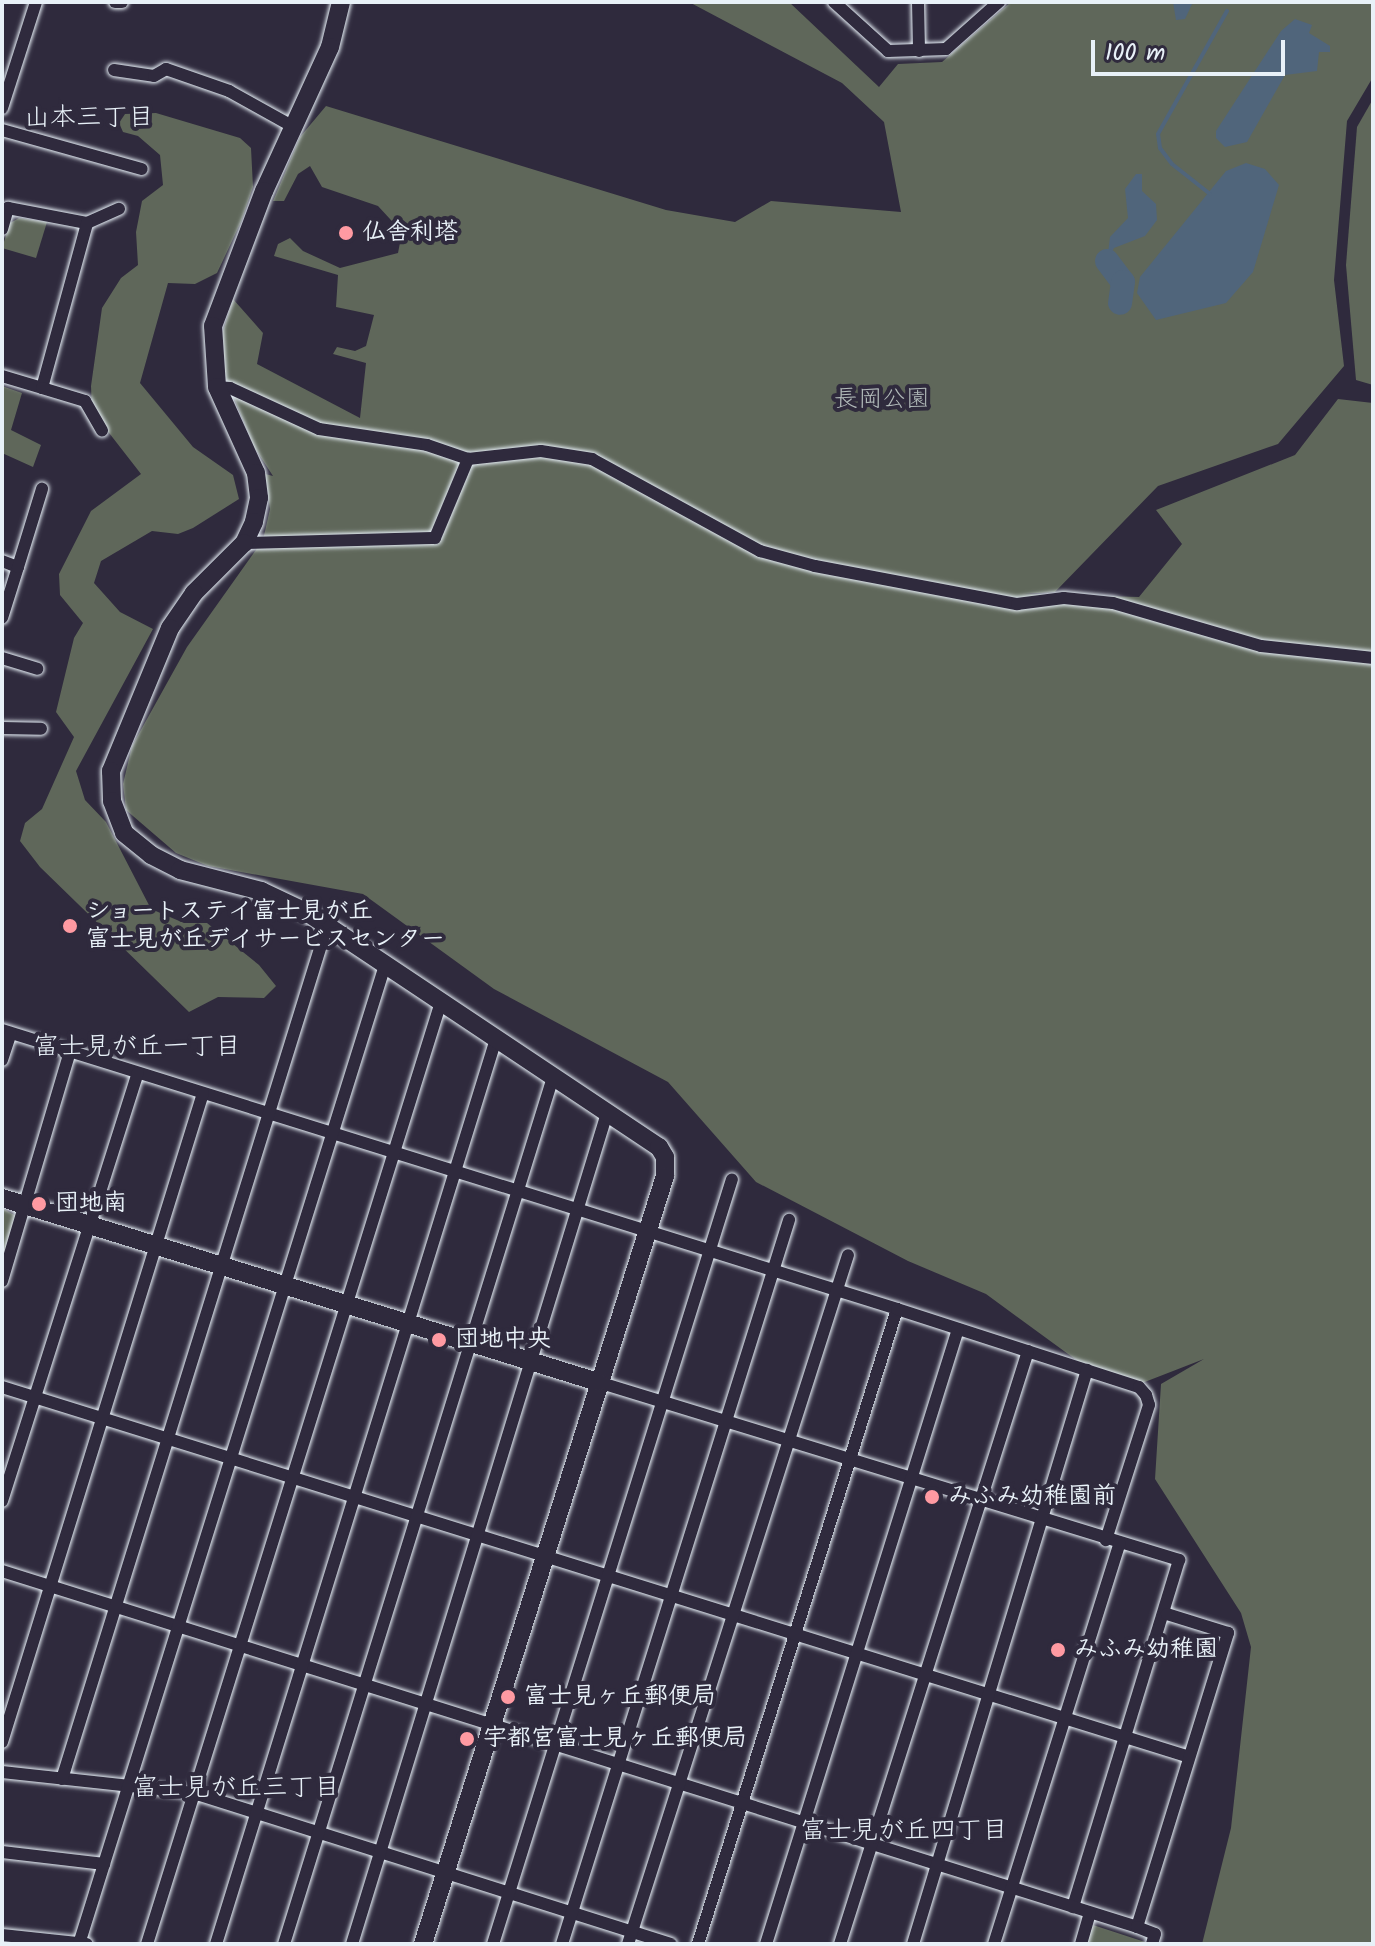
<!DOCTYPE html>
<html>
<head>
<meta charset="utf-8">
<style>
  body { margin:0 }
  #map { position:relative; width:1375px; height:1946px; overflow:hidden; background:#2f2a3d; font-family:Kalam,"Klee One",sans-serif }
  div>[style] { position:absolute }
  [style*='--x'] { left:calc(var(--x)*1px); top:calc(var(--y)*1px); width:calc(var(--w)*1px); rotate:calc(var(--a)*1deg) }
  .green>* { inset:0; background:#5f675a }
  .water>* { inset:0; background:#50657b }
  .stream>* { height:4px; margin:-2px; padding:0 2px; transform-origin:2px; border-radius:2px; background:#50657b }
  .river>* { height:24px; margin:-12px; padding:0 12px; transform-origin:12px; border-radius:12px; background:#50657b }
  .roads { filter:drop-shadow(0 0 2px #e8f1f8) drop-shadow(0 0 2px #e8f1f8) }
  .street>* { height:12px; margin:-6px; padding:0 6px; transform-origin:6px; border-radius:6px; background:#2f2a3d }
  .secondary>* { height:18px; margin:-9px; padding:0 9px; transform-origin:9px; border-radius:9px; background:#2f2a3d }
  .dots>* { width:22px; height:22px; translate:-50% -50%; box-sizing:border-box; border:4px solid #2f2a3d; border-radius:50% }
  span { translate:-50% -50%; white-space:nowrap; text-align:center; line-height:1.15; -webkit-text-stroke:8px #2f2a3d; paint-order:stroke }
  .poi-label { font-size:24px; color:#e8f1f8; font-weight:700 }
  .left { translate:0 -50%; text-align:left }
  .park-label { font-size:24px; color:#b1bab9 }
  .neighbourhood-label { font-size:26px; color:#e8f1f8 }
  .frame { position:absolute; inset:0; border:4px solid #e8f1f8; pointer-events:none }
  .scale { position:absolute; left:1091px; top:40px; width:194px; height:36px; box-sizing:border-box; border:4px solid #e8f1f8; border-top:0; padding-left:10px; font-size:24px; line-height:28px; white-space:nowrap; color:#e8f1f8; -webkit-text-stroke:6px #2f2a3d; paint-order:stroke }
</style>
</head>
<body>
<div id="map">
  <div class="green">
    <i style="clip-path:polygon(689px 2px,789px 2px,879px 87px,898px 64px,942px 62px,1011px 2px,1373px 2px,1373px 77px,1347px 121px,1334px 280px,1344px 366px,1278px 444px,1158px 486px,1055px 592px,1024px 594px,1139px 597px,1182px 544px,1156px 510px,1295px 455px,1338px 399px,1373px 403px,1373px 1944px,1202px 1944px,1231px 1828px,1251px 1647px,1241px 1613px,1155px 1479px,1161px 1384px,1204px 1359px,1137px 1385px,1079px 1362px,986px 1294px,908px 1261px,756px 1182px,668px 1082px,494px 989px,363px 894px,208px 866px,176px 853px,126px 810px,123px 784px,132px 746px,187px 647px,263px 540px,270px 509px,265px 474px,273px 476px,254px 447px,225px 376px,223px 331px,233px 299px,263px 333px,257px 364px,360px 418px,366px 363px,333px 354px,337px 347px,355px 351px,366px 346px,374px 315px,336px 307px,338px 275px,274px 256px,278px 244px,290px 238px,303px 251px,340px 268px,398px 253px,402px 232px,378px 206px,322px 187px,310px 166px,298px 174px,284px 201px,273px 201px,300px 137px,326px 106px,666px 210px,735px 222px,771px 201px,901px 212px,884px 122px,842px 83px)"></i>
    <i style="clip-path:polygon(1373px 99px,1373px 385px,1356px 380px,1346px 265px,1357px 127px)"></i>
    <i style="clip-path:polygon(156px 113px,240px 138px,251px 148px,253px 187px,241px 222px,217px 273px,195px 284px,168px 283px,140px 383px,193px 447px,233px 475px,239px 499px,193px 528px,178px 534px,152px 531px,101px 561px,94px 583px,120px 612px,153px 629px,76px 771px,85px 800px,106px 822px,151px 909px,184px 923px,207px 923px,259px 965px,276px 986px,264px 998px,218px 997px,189px 1012px,40px 867px,20px 841px,25px 823px,42px 809px,74px 737px,56px 712px,74px 638px,83px 623px,60px 595px,59px 574px,91px 511px,141px 474px,92px 411px,91px 386px,102px 308px,121px 278px,138px 265px,136px 232px,142px 201px,163px 185px,160px 155px,138px 136px,123px 132px,119px 123px,125px 114px)"></i>
    <i style="clip-path:polygon(19px 218px,47px 222px,36px 258px,2px 248px,10px 223px)"></i>
    <i style="clip-path:polygon(2px 386px,22px 393px,11px 430px,41px 445px,33px 467px,2px 453px)"></i>
    <i style="clip-path:polygon(2px 1208px,16px 1216px,2px 1262px)"></i>
    <i style="clip-path:polygon(1093px 1925px,1145px 1942px,1144px 1944px,1086px 1944px)"></i>
  </div>
  <div class="water">
    <i style="clip-path:polygon(1173px 2px,1193px 2px,1185px 19px,1176px 20px)"></i>
    <i style="clip-path:polygon(1295px 19px,1312px 25px,1309px 33px,1330px 46px,1330px 52px,1319px 52px,1317px 71px,1285px 75px,1247px 142px,1225px 147px,1216px 138px,1216px 131px,1281px 31px)"></i>
    <i style="clip-path:polygon(1246px 163px,1265px 169px,1279px 185px,1253px 272px,1226px 303px,1156px 320px,1137px 293px,1140px 277px,1226px 171px)"></i>
    <i style="clip-path:polygon(1136px 174px,1142px 174px,1142px 191px,1156px 204px,1157px 220px,1145px 236px,1114px 248px,1107px 261px,1110px 237px,1128px 218px,1125px 189px)"></i>
  </div>
  <div class="stream">
    <i style="--x:1210;--y:194;--w:48;--a:-141.7"></i>
    <i style="--x:1172;--y:164;--w:20;--a:-127"></i>
    <i style="--x:1160;--y:148;--w:14;--a:-98"></i>
    <i style="--x:1158;--y:134;--w:141;--a:-60.7"></i>
  </div>
  <div class="river">
    <i style="--x:1107;--y:261;--w:26;--a:53"></i>
    <i style="--x:1123;--y:282;--w:21;--a:98"></i>
  </div>
  <div class="roads">
    <div class="street">
      <i style="--x:115;--y:2;--w:7;--a:0"></i>
      <i style="--x:834;--y:2;--w:73;--a:42.2"></i>
      <i style="--x:888;--y:51;--w:58;--a:-2"></i>
      <i style="--x:946;--y:49;--w:71;--a:-41.6"></i>
      <i style="--x:918;--y:2;--w:49;--a:88.8"></i>
      <i style="--x:114;--y:70;--w:40;--a:8.5"></i>
      <i style="--x:154;--y:76;--w:14;--a:-30"></i>
      <i style="--x:166;--y:69;--w:67;--a:19.2"></i>
      <i style="--x:229;--y:91;--w:72;--a:29.1"></i>
      <i style="--x:2;--y:108;--w:111;--a:-72.2"></i>
      <i style="--x:2;--y:130;--w:145;--a:15.6"></i>
      <i style="--x:2;--y:229;--w:22;--a:-74"></i>
      <i style="--x:8;--y:208;--w:80;--a:10.8"></i>
      <i style="--x:87;--y:223;--w:35;--a:-24"></i>
      <i style="--x:2;--y:376;--w:42;--a:16.7"></i>
      <i style="--x:42;--y:388;--w:171;--a:-74.7"></i>
      <i style="--x:217;--y:387;--w:13;--a:4"></i>
      <i style="--x:230;--y:388;--w:98;--a:24.7"></i>
      <i style="--x:319;--y:429;--w:109;--a:8.4"></i>
      <i style="--x:427;--y:445;--w:43;--a:18.9"></i>
      <i style="--x:468;--y:459;--w:73;--a:-6.3"></i>
      <i style="--x:541;--y:451;--w:52;--a:8.9"></i>
      <i style="--x:592;--y:459;--w:192;--a:28.7"></i>
      <i style="--x:760;--y:551;--w:57;--a:15.3"></i>
      <i style="--x:815;--y:566;--w:206;--a:10.7"></i>
      <i style="--x:1017;--y:604;--w:47;--a:-7.3"></i>
      <i style="--x:1064;--y:598;--w:49;--a:5.8"></i>
      <i style="--x:1113;--y:603;--w:154;--a:16.2"></i>
      <i style="--x:1261;--y:646;--w:113;--a:6.1"></i>
      <i style="--x:42;--y:388;--w:45;--a:16.8"></i>
      <i style="--x:85;--y:401;--w:34;--a:60"></i>
      <i style="--x:244;--y:543;--w:191;--a:-1.5"></i>
      <i style="--x:435;--y:538;--w:86;--a:-67.3"></i>
      <i style="--x:2;--y:561;--w:17;--a:21"></i>
      <i style="--x:18;--y:567;--w:53;--a:107.4"></i>
      <i style="--x:18;--y:567;--w:82;--a:-72.9"></i>
      <i style="--x:2;--y:658;--w:37;--a:17"></i>
      <i style="--x:2;--y:728;--w:39;--a:1"></i>
      <i style="--x:2;--y:1030;--w:937;--a:17.31"></i>
      <i style="--x:897;--y:1309;--w:665;--a:107.4"></i>
      <i style="--x:2;--y:1060;--w:28;--a:-72"></i>
      <i style="--x:2;--y:1281;--w:240;--a:-73.5"></i>
      <i style="--x:897;--y:1309;--w:254;--a:17.9"></i>
      <i style="--x:1139;--y:1387;--w:11;--a:49"></i>
      <i style="--x:1146;--y:1395;--w:10;--a:73"></i>
      <i style="--x:1149;--y:1405;--w:142;--a:107.7"></i>
      <i style="--x:598;--y:1382;--w:608;--a:17.03"></i>
      <i style="--x:1179;--y:1560;--w:363;--a:107"></i>
      <i style="--x:2;--y:1387;--w:1243;--a:17.31"></i>
      <i style="--x:2;--y:1501;--w:449;--a:-72.4"></i>
      <i style="--x:2;--y:1571;--w:1190;--a:17.41"></i>
      <i style="--x:1137;--y:1927;--w:308;--a:-72.8"></i>
      <i style="--x:1228;--y:1633;--w:64;--a:-162.7"></i>
      <i style="--x:2;--y:1742;--w:679;--a:-72.79"></i>
      <i style="--x:2;--y:1772;--w:193;--a:6.2"></i>
      <i style="--x:194;--y:1793;--w:500;--a:17.57"></i>
      <i style="--x:62;--y:1779;--w:893;--a:-72.74"></i>
      <i style="--x:2;--y:1852;--w:103;--a:6.7"></i>
      <i style="--x:1137;--y:1927;--w:19;--a:21"></i>
      <i style="--x:1155;--y:1934;--w:10;--a:107"></i>
      <i style="--x:2;--y:1935;--w:85;--a:6"></i>
      <i style="--x:79;--y:1944;--w:1026;--a:-72.64"></i>
      <i style="--x:147;--y:1944;--w:987;--a:-72.67"></i>
      <i style="--x:216;--y:1944;--w:947;--a:-72.81"></i>
      <i style="--x:284;--y:1944;--w:908;--a:-72.76"></i>
      <i style="--x:352;--y:1944;--w:869;--a:-72.94"></i>
      <i style="--x:493;--y:1944;--w:801;--a:-72.65"></i>
      <i style="--x:562;--y:1944;--w:759;--a:-72.59"></i>
      <i style="--x:628;--y:1944;--w:723;--a:-72.29"></i>
      <i style="--x:766;--y:1944;--w:644;--a:-72.66"></i>
      <i style="--x:840;--y:1944;--w:622;--a:-72.41"></i>
      <i style="--x:913;--y:1944;--w:600;--a:-73.14"></i>
      <i style="--x:994;--y:1944;--w:420;--a:-72.6"></i>
      <i style="--x:1081;--y:1944;--w:32;--a:-74"></i>
    </div>
    <div class="secondary">
      <i style="--x:341;--y:2;--w:46;--a:103.7"></i>
      <i style="--x:330;--y:47;--w:158;--a:114.6"></i>
      <i style="--x:264;--y:191;--w:144;--a:110.7"></i>
      <i style="--x:213;--y:326;--w:61;--a:86.2"></i>
      <i style="--x:217;--y:387;--w:94;--a:65.6"></i>
      <i style="--x:256;--y:473;--w:25;--a:83"></i>
      <i style="--x:259;--y:498;--w:25;--a:102"></i>
      <i style="--x:254;--y:522;--w:23;--a:115"></i>
      <i style="--x:244;--y:543;--w:71;--a:135"></i>
      <i style="--x:194;--y:593;--w:42;--a:124.4"></i>
      <i style="--x:170;--y:628;--w:155;--a:112.4"></i>
      <i style="--x:111;--y:771;--w:30;--a:88"></i>
      <i style="--x:112;--y:801;--w:34;--a:69"></i>
      <i style="--x:124;--y:833;--w:35;--a:39"></i>
      <i style="--x:151;--y:855;--w:33;--a:27"></i>
      <i style="--x:180;--y:870;--w:84;--a:14.5"></i>
      <i style="--x:261;--y:891;--w:52;--a:25.1"></i>
      <i style="--x:308;--y:913;--w:422;--a:33.7"></i>
      <i style="--x:659;--y:1147;--w:12;--a:59"></i>
      <i style="--x:665;--y:1157;--w:19;--a:90"></i>
      <i style="--x:665;--y:1176;--w:805;--a:107.49"></i>
      <i style="--x:2;--y:1198;--w:624;--a:17.16"></i>
    </div>
  </div>
  <div class="dots">
    <i style="left:346px;top:233px;background:#ff9aa2"></i>
    <i style="left:70px;top:926px;background:#ff9aa2"></i>
    <i style="left:39px;top:1204px;background:#ff9aa2"></i>
    <i style="left:439px;top:1340px;background:#ff9aa2"></i>
    <i style="left:932px;top:1497px;background:#ff9aa2"></i>
    <i style="left:1058px;top:1650px;background:#ff9aa2"></i>
    <i style="left:508px;top:1697px;background:#ff9aa2"></i>
    <i style="left:467px;top:1739px;background:#ff9aa2"></i>
  </div>
  <div class="poi-label">
    <span class="left" style="left:362px;top:233px">仏舎利塔</span>
    <span class="left" style="left:86px;top:926px">ショートステイ富士見が丘<br>富士見が丘デイサービスセンター</span>
    <span class="left" style="left:55px;top:1204px">団地南</span>
    <span class="left" style="left:455px;top:1340px">団地中央</span>
    <span class="left" style="left:948px;top:1497px">みふみ幼稚園前</span>
    <span class="left" style="left:1074px;top:1650px">みふみ幼稚園</span>
    <span class="left" style="left:524px;top:1697px">富士見ヶ丘郵便局</span>
    <span class="left" style="left:483px;top:1739px">宇都宮富士見ヶ丘郵便局</span>
  </div>
  <div class="park-label">
    <span style="left:882px;top:400px">長岡公園</span>
  </div>
  <div class="neighbourhood-label">
    <span style="left:89px;top:119px">山本三丁目</span>
    <span style="left:137px;top:1048px">富士見が丘一丁目</span>
    <span style="left:236px;top:1789px">富士見が丘三丁目</span>
    <span style="left:904px;top:1832px">富士見が丘四丁目</span>
  </div>
  <div class="frame"></div>
  <div class="scale">100 m</div>
</div>
</body>
</html>
